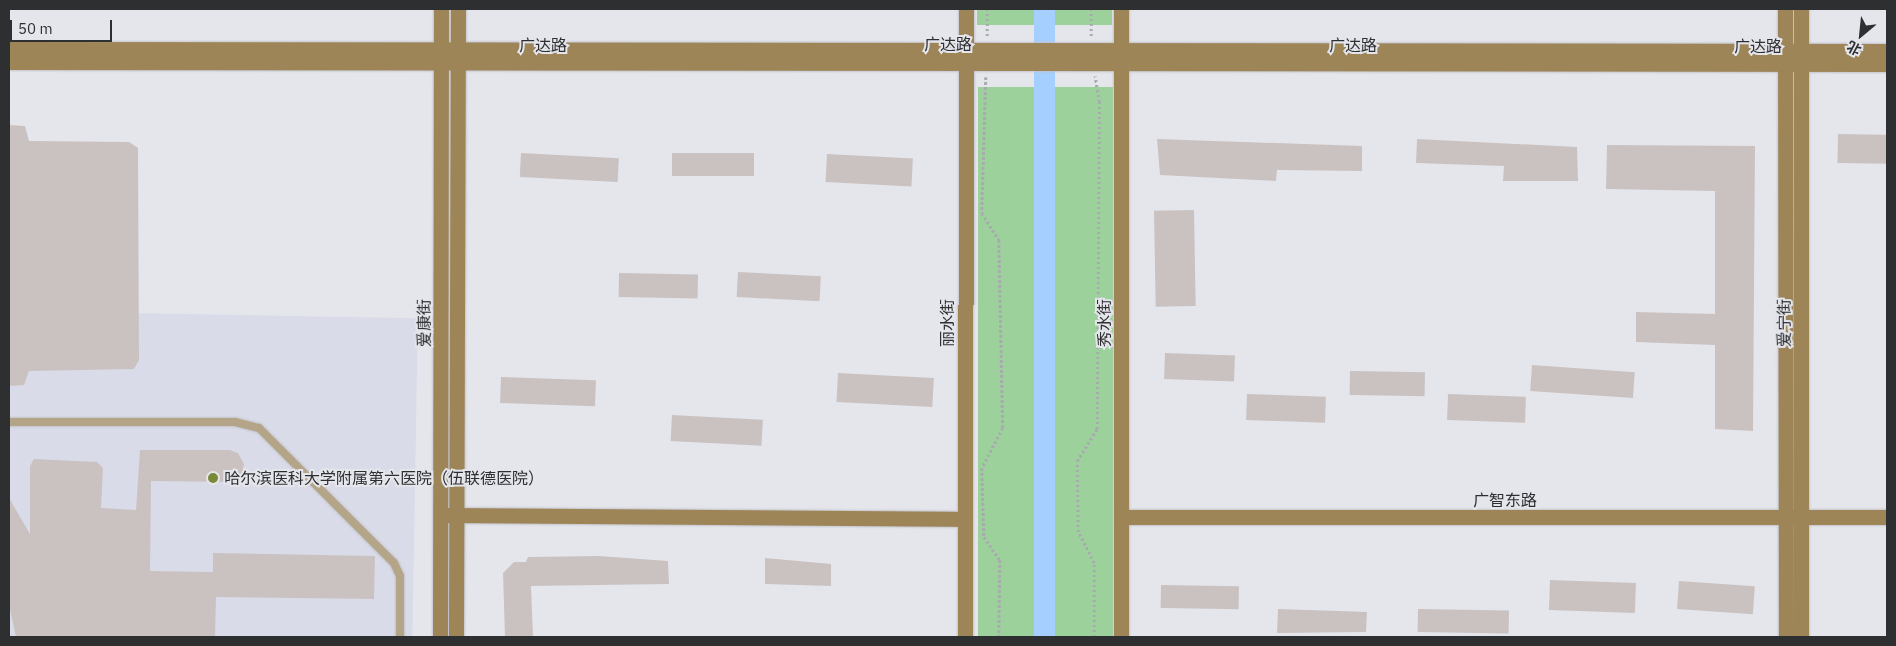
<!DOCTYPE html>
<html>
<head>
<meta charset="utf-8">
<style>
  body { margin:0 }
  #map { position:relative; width:1896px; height:646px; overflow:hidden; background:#e5e6ec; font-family:"IBM Plex Sans","Noto Sans SC",sans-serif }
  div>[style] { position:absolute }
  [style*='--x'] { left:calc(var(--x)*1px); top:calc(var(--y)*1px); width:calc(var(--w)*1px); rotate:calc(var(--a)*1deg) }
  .built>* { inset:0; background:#dadbe9; transform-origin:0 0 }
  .green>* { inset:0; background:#9cd19c; transform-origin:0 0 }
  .water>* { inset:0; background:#a5cffe; transform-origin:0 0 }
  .building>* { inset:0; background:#cac2c1; transform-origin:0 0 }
  .path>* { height:2.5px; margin-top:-1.25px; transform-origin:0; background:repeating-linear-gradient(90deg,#a9aaaf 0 2.5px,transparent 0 5px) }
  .roads { filter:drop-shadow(0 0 1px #c0c1c7) drop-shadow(0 0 1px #c0c1c7) }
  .lane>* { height:8px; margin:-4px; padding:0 4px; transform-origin:4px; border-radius:4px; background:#b5a588 }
  .secondary>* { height:15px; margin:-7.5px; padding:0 7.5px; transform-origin:7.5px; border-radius:7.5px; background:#9d8558 }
  .dots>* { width:14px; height:14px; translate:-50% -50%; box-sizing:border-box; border:2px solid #e5e6ec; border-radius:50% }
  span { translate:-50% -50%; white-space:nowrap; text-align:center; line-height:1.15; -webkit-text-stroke:4px #e5e6ec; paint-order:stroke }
  .street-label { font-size:16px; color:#2e2f31 }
  .poi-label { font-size:16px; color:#2e2f31 }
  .left { translate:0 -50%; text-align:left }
  .frame { position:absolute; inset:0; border:10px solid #2e2f31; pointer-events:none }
  .north { position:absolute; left:1836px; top:10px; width:50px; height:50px; -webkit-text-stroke:4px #e5e6ec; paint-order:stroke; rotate:208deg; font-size:14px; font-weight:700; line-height:20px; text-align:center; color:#2e2f31 }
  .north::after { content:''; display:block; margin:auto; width:18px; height:22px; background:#2e2f31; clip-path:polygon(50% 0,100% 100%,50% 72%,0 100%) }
  .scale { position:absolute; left:10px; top:20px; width:102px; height:22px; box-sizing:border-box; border:2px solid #2e2f31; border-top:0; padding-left:6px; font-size:15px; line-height:18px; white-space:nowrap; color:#2e2f31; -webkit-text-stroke:4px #e5e6ec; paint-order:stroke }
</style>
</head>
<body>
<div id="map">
  <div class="built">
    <i style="left:9px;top:311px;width:409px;height:326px;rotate:1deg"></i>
  </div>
  <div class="green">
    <i style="left:977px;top:9px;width:135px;height:16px"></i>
    <i style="left:978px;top:87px;width:135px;height:550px"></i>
  </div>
  <div class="water">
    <i style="left:1034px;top:9px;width:21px;height:628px"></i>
  </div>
  <div class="building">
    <i style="clip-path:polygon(9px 125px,25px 126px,29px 141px,129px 142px,138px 148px,139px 360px,134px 369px,29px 371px,24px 385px,9px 386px)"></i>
    <i style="left:1838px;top:134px;width:49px;height:29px;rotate:1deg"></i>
    <i style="clip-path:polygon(1157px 139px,1362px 146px,1362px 171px,1277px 170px,1276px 181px,1160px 175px)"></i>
    <i style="clip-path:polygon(1417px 139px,1577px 147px,1578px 181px,1503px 181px,1504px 166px,1416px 163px)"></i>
    <i style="clip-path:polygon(1607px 145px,1755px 146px,1753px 431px,1715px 429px,1715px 345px,1636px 342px,1636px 312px,1715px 314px,1715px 191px,1606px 189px)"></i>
    <i style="left:521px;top:153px;width:98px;height:24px;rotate:3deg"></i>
    <i style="left:672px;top:153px;width:82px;height:23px"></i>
    <i style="left:827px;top:154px;width:86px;height:28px;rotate:3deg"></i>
    <i style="left:1194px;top:210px;width:96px;height:40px;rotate:89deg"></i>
    <i style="left:738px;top:272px;width:83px;height:25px;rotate:3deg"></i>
    <i style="left:619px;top:273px;width:79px;height:24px;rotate:1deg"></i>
    <i style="left:1165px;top:353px;width:70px;height:26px;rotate:2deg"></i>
    <i style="left:1532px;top:365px;width:103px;height:26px;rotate:4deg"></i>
    <i style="left:1350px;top:371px;width:75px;height:24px;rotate:1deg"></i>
    <i style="left:838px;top:373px;width:96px;height:29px;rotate:3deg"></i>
    <i style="left:501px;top:377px;width:95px;height:26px;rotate:2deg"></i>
    <i style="left:1247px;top:394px;width:79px;height:26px;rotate:2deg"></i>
    <i style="left:1448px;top:394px;width:78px;height:26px;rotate:2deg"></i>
    <i style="left:672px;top:415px;width:91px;height:26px;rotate:3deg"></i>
    <i style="clip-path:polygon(140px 450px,230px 450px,238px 453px,244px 464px,241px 478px,232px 482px,151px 481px,150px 571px,213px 572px,213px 553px,375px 556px,374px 599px,216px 597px,215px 637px,16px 637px,9px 605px,9px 498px,30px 534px,30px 466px,34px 459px,97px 462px,103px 468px,101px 508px,136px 510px)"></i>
    <i style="clip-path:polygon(599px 556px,668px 561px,669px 584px,531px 586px,533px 637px,505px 637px,503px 573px,514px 562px,526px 562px,528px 557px)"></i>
    <i style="clip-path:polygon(765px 558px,831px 564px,831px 586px,765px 584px)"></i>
    <i style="left:1550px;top:580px;width:86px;height:30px;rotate:2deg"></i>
    <i style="left:1679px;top:581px;width:76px;height:28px;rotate:4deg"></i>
    <i style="left:1161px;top:585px;width:78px;height:23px;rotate:1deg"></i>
    <i style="clip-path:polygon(1278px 609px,1367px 612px,1366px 632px,1277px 633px)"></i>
    <i style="left:1418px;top:609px;width:91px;height:23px;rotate:1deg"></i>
  </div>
  <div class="path">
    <i style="--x:987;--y:36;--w:27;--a:-90"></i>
    <i style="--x:1091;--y:36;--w:27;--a:-90"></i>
    <i style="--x:986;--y:77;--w:136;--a:91.7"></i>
    <i style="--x:982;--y:213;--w:32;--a:58"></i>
    <i style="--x:999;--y:240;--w:188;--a:88.8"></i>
    <i style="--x:1003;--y:428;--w:45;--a:117.7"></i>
    <i style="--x:982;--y:468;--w:69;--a:88.3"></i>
    <i style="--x:984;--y:537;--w:28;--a:55"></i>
    <i style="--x:1000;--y:560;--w:77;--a:90.7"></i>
    <i style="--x:1094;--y:637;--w:74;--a:-90"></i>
    <i style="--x:1094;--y:563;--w:35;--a:-117"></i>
    <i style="--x:1078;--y:532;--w:71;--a:-90.8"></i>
    <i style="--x:1077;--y:461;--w:38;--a:-58"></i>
    <i style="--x:1097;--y:429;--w:327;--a:-89.6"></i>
    <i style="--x:1099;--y:102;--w:26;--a:-99"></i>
  </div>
  <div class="roads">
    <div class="lane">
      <i style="--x:9;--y:422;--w:226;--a:0"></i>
      <i style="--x:235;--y:422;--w:25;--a:14"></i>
      <i style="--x:259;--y:428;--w:191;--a:45"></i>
      <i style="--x:394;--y:563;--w:14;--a:65"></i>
      <i style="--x:400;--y:576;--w:61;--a:90"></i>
    </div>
    <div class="secondary">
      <i style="--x:1121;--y:9;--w:628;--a:90"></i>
      <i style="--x:1785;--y:9;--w:628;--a:89.91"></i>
      <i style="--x:1801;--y:9;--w:628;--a:90"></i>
      <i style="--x:9;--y:49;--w:1878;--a:0.06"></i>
      <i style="--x:9;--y:62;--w:1878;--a:0.06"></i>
      <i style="--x:447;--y:515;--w:516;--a:0.44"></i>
      <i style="--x:1122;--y:517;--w:765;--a:0"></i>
      <i style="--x:440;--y:637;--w:628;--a:-89.91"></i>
      <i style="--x:456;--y:637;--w:628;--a:-89.82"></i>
      <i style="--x:965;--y:637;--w:628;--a:-89.91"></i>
    </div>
  </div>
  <div class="dots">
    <i style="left:213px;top:478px;background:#798937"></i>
  </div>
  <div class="street-label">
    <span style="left:948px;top:44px">广达路</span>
    <span style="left:543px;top:45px">广达路</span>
    <span style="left:1353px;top:45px">广达路</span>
    <span style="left:1758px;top:46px">广达路</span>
    <span style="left:424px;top:323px;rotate:-90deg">爱康街</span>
    <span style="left:947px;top:323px;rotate:-90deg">丽水街</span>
    <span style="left:1104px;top:323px;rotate:-90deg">秀水街</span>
    <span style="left:1784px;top:323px;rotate:-90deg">爱宁街</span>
    <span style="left:1505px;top:500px">广智东路</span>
  </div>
  <div class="poi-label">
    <span class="left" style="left:224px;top:478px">哈尔滨医科大学附属第六医院（伍联德医院）</span>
  </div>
  <div class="frame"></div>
  <div class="north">北</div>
  <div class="scale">50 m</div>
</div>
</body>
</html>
